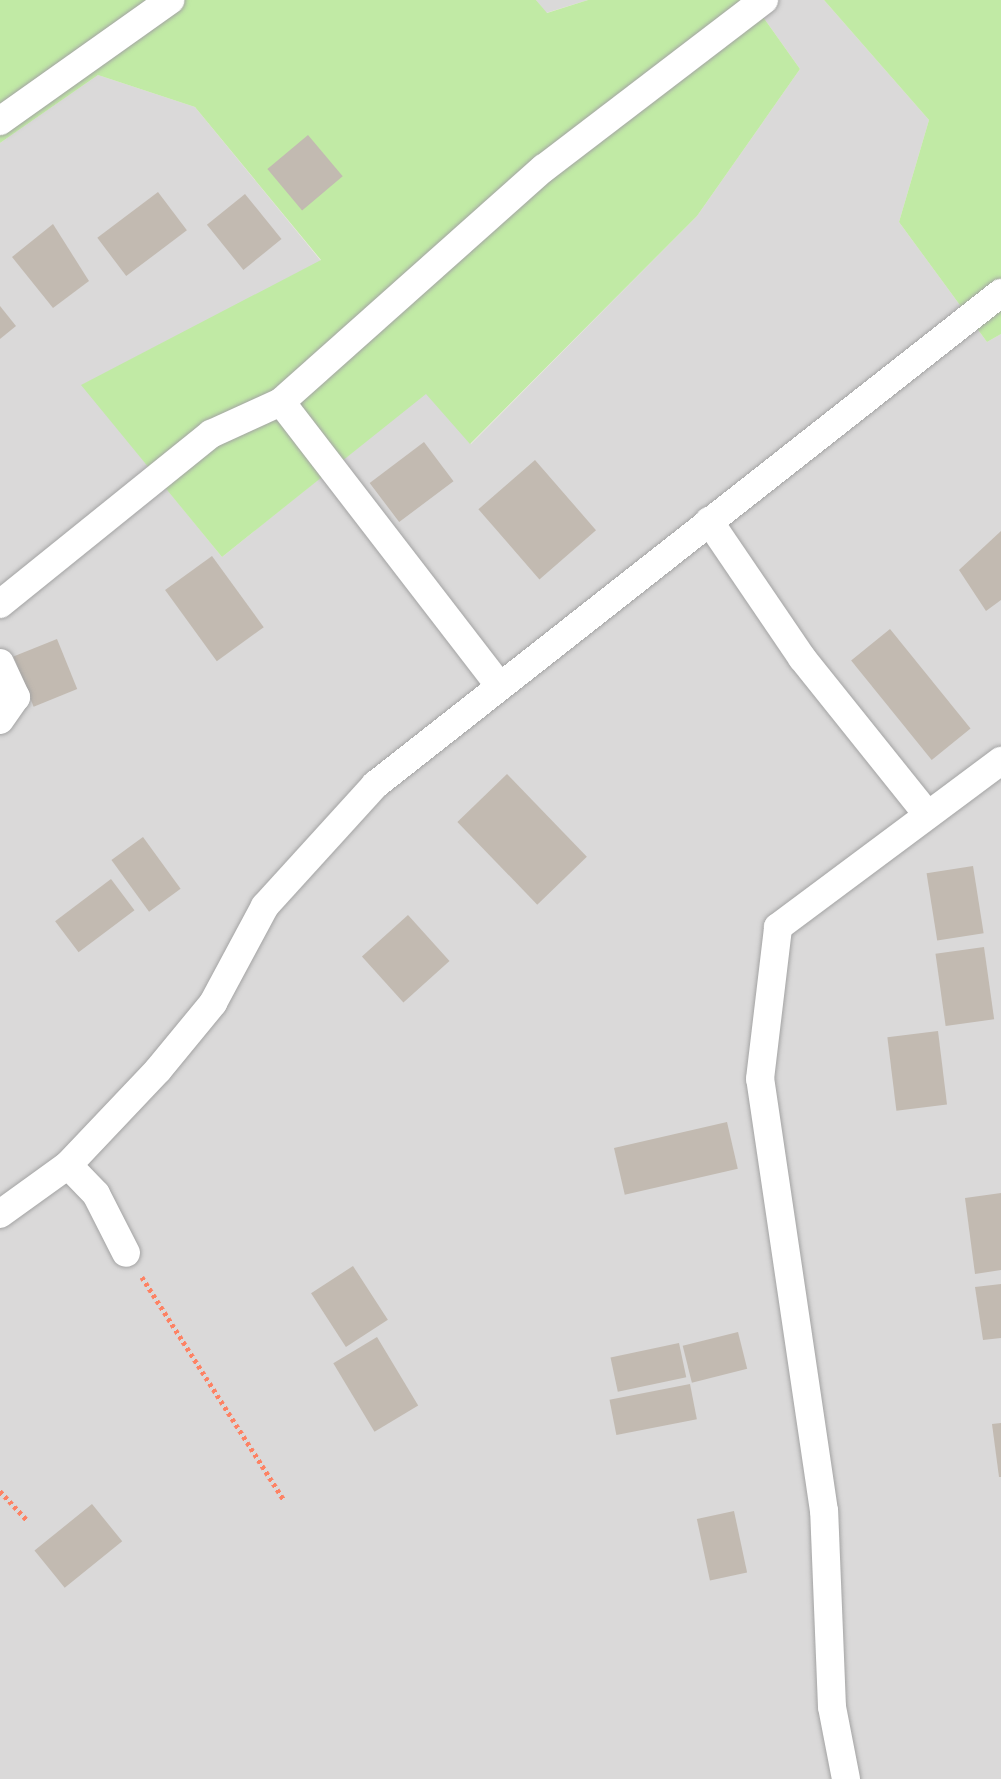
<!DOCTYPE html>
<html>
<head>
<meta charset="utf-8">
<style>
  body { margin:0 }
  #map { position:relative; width:1001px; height:1779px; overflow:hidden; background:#eeebe2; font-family:"Fira Sans",sans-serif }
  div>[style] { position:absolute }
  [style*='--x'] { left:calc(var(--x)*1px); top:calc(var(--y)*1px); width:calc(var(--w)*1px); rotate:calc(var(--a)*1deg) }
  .residential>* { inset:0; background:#dad9d9 }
  .grass>* { inset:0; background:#c1eaa5 }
  .building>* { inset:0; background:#c2bab1; transform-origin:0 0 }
  .path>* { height:4.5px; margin-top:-2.25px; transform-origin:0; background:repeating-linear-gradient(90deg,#fd8264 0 3.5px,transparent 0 7px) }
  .roads { filter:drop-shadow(0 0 2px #a3a3a3) drop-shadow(0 0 2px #a3a3a3) }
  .street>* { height:28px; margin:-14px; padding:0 14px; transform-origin:14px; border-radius:14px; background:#fff }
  span { translate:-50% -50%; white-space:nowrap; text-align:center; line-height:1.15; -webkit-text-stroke:5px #fff; paint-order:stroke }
</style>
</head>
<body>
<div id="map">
  <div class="residential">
    <i style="clip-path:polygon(536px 0,588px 0,546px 13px)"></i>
    <i style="clip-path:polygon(751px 0,824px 0,929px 120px,899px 222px,987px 342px,1001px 334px,1001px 1779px,0 1779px,0 143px,98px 75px,195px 107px,321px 261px,82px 385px,222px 557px,426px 393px,471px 444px,697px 216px,800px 69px)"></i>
  </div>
  <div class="grass">
    <i style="clip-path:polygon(0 0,536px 0,547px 13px,588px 0,751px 0,800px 69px,697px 216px,470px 444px,426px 394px,222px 557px,81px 385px,321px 260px,195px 107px,98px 75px,0 143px)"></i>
    <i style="clip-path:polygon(824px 0,1001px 0,1001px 334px,987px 342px,899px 222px,929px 120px)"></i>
  </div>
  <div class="building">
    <i style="left:308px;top:135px;width:54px;height:53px;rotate:50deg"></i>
    <i style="left:158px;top:192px;width:48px;height:76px;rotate:53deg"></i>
    <i style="left:245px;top:194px;width:58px;height:49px;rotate:51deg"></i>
    <i style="clip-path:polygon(53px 224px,89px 281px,53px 308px,12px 257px)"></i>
    <i style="clip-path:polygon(0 306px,16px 326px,0 339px)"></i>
    <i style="left:424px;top:442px;width:49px;height:68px;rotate:53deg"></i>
    <i style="left:535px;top:460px;width:93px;height:75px;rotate:49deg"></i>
    <i style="clip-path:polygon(1001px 531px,1001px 600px,986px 611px,959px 570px)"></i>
    <i style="left:212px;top:556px;width:88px;height:58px;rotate:54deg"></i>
    <i style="left:890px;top:629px;width:128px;height:50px;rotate:51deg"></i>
    <i style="left:57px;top:639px;width:54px;height:47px;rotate:68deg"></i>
    <i style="left:507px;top:774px;width:115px;height:69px;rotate:46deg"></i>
    <i style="left:143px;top:837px;width:64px;height:39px;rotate:54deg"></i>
    <i style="left:973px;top:866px;width:68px;height:47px;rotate:81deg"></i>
    <i style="left:111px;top:879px;width:39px;height:70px;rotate:53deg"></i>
    <i style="left:408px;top:915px;width:62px;height:62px;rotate:48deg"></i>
    <i style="left:984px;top:947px;width:73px;height:49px;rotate:82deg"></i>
    <i style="left:938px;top:1031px;width:74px;height:51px;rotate:83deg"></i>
    <i style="left:727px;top:1122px;width:48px;height:116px;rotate:77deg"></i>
    <i style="clip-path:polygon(1001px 1193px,1001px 1270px,975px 1274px,965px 1198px)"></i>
    <i style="left:353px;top:1266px;width:64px;height:50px;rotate:57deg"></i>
    <i style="clip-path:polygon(1001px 1284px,1001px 1338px,983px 1340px,975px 1287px)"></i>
    <i style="left:738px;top:1332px;width:38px;height:57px;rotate:76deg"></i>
    <i style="left:377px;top:1337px;width:80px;height:51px;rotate:59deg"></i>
    <i style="left:679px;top:1343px;width:35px;height:70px;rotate:78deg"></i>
    <i style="left:690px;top:1384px;width:36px;height:82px;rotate:79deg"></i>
    <i style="clip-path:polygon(1001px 1423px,1001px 1477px,999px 1477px,992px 1424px)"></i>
    <i style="left:92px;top:1504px;width:48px;height:74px;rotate:51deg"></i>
    <i style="left:734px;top:1511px;width:63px;height:38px;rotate:78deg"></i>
  </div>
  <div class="path">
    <i style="--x:142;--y:1277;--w:264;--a:57.5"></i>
    <i style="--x:0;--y:1491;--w:40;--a:47"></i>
  </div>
  <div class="roads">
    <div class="street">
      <i style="--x:0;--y:121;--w:209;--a:-35.4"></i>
      <i style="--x:281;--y:402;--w:352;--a:-41.7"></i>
      <i style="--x:544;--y:168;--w:277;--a:-37.4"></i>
      <i style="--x:709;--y:521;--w:166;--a:55.8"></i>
      <i style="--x:802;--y:658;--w:200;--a:51.3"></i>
      <i style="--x:0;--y:604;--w:271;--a:-38.9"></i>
      <i style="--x:211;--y:434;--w:77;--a:-24.6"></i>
      <i style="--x:281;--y:402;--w:357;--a:52.4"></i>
      <i style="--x:0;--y:663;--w:38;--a:65"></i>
      <i style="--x:16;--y:697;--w:28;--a:125"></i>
      <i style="--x:68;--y:1165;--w:40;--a:46"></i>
      <i style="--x:96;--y:1194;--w:66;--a:63"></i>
      <i style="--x:0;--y:1214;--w:84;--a:-35.8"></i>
      <i style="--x:68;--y:1165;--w:131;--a:-46.5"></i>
      <i style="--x:158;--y:1070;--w:87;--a:-50.6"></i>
      <i style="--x:213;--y:1003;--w:110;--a:-61.8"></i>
      <i style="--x:265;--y:906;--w:164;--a:-47.7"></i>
      <i style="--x:375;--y:785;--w:796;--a:-38.17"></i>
      <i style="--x:846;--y:1779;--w:73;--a:-101"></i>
      <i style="--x:832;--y:1707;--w:196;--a:-92.3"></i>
      <i style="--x:824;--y:1511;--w:437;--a:-98.4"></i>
      <i style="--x:760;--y:1079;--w:153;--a:-83.2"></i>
      <i style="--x:778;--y:927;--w:278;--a:-36.7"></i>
    </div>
  </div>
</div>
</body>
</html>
